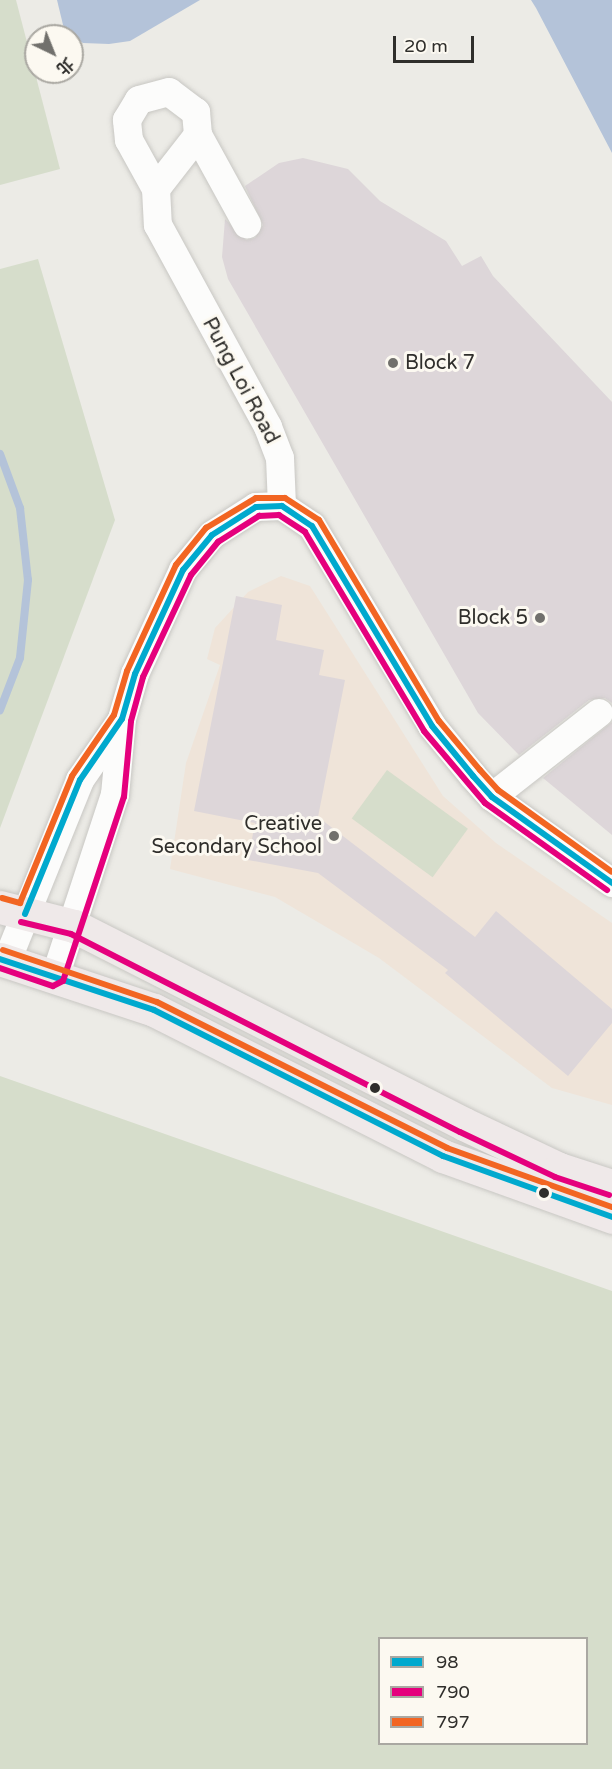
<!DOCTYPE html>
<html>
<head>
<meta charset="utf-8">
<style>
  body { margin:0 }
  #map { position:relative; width:612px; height:1769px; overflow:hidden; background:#ecebe6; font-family:"Varela Round","Noto Sans TC",sans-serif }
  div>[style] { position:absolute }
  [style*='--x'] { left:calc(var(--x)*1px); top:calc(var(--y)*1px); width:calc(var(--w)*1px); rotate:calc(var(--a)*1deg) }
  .education>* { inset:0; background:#efe4d9 }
  .green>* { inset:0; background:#d6ddcb; transform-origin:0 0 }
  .water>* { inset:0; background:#b4c3d9 }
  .stream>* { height:8px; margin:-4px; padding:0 4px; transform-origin:4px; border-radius:4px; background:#b4c3d9 }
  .building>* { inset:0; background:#ddd6d9 }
  .roads { filter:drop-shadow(0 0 2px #c8c7c3) drop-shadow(0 0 2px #c8c7c3) }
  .minor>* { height:28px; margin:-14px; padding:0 14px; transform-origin:14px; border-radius:14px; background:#fcfcfb }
  .major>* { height:33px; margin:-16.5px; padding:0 16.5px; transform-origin:16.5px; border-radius:16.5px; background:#efe9e9 }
  .bus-1>* { height:6px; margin:-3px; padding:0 3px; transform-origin:3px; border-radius:3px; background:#00a9ce }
  .bus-2>* { height:6px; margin:-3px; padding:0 3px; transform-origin:3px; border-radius:3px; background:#e5007d }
  .bus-3>* { height:6px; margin:-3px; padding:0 3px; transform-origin:3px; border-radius:3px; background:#f26522 }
  .dots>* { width:16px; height:16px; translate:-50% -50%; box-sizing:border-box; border:3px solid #fcf9f1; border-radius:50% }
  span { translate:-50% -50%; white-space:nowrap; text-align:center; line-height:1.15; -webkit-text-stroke:6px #fcf9f1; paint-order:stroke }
  .poi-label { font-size:20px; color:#2f2e2b }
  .left { translate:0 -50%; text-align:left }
  .right { translate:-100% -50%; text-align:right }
  .street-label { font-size:20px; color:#2f2e2b }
  .legend { position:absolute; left:378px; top:1637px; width:210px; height:108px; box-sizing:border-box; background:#fcf9f1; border:2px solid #aaa8a2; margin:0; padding:8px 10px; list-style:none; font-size:18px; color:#2f2e2b }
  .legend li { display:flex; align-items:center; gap:12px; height:30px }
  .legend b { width:30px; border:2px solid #aaa8a2 }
  .north { position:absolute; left:24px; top:24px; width:60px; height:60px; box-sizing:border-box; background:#fcf9f1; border:2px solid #aaa8a2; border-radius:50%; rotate:137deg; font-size:16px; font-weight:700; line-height:24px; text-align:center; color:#2f2e2b }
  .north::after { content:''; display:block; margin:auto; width:21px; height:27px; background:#71706c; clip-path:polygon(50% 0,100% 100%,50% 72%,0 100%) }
  .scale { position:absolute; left:393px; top:36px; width:81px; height:27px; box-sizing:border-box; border:3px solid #2f2e2b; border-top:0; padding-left:8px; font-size:18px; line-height:21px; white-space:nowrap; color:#2f2e2b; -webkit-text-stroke:4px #fcf9f1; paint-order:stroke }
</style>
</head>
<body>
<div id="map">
  <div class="education">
    <i style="clip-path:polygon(281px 576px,310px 586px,443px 796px,496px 843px,612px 923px,612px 1105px,552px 1088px,379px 958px,275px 897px,170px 869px,186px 763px,220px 665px,207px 659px,215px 628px,248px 592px)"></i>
  </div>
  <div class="green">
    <i style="clip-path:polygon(0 0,16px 0,60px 169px,0 185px)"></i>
    <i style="clip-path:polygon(38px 259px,115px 520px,0 828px,0 269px)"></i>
    <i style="left:387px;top:770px;width:100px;height:60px;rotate:36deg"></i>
    <i style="clip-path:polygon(evenodd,0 1076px,612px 1291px,612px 1769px,0 1769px,0 1076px,380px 1638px,586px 1638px,586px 1744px,380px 1744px,380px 1638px)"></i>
  </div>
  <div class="water">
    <i style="clip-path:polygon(57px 0,200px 0,130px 41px,109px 44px,83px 43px,65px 33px)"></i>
    <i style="clip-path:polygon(531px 0,612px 0,612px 153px,536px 8px)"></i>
  </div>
  <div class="stream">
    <i style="--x:0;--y:454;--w:58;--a:69.7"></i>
    <i style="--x:20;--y:508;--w:72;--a:83.7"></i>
    <i style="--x:28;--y:580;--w:78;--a:95.9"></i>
    <i style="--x:20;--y:658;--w:56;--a:111"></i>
  </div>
  <div class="building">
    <i style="clip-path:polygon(303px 158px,348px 169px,380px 201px,446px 241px,462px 266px,481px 256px,493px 276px,612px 402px,612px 703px,605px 698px,589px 700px,519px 755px,478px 713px,228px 279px,222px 257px,225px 219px,246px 240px,255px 238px,263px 225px,245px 186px,279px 163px)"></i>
    <i style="clip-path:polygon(236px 596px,282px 605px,276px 640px,324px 650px,319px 675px,345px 680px,318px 817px,475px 937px,496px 911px,612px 1009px,612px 1023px,568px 1076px,445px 973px,448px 970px,318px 873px,248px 860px,255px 823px,194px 811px)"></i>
    <i style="clip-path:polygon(612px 722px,612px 835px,543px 778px)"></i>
  </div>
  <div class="roads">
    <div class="minor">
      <i style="--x:198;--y:135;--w:102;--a:61.2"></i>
      <i style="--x:156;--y:189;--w:56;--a:-118.9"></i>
      <i style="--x:129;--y:140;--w:20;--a:-96"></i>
      <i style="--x:127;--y:120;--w:23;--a:-59"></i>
      <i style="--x:139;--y:100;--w:31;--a:-15"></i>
      <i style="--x:169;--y:92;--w:34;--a:37"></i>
      <i style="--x:196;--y:112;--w:23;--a:85"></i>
      <i style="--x:198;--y:135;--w:68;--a:127.9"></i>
      <i style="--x:156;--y:189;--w:36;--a:87"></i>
      <i style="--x:158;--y:225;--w:230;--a:61.4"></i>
      <i style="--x:268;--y:427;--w:33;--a:69"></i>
      <i style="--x:280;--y:458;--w:48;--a:87.6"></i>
      <i style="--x:282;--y:506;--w:36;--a:34"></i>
      <i style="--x:312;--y:526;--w:233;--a:59"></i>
      <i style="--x:432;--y:726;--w:65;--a:50.6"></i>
      <i style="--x:473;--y:776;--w:28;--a:48"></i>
      <i style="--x:492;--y:797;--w:148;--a:35.6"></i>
      <i style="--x:492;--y:797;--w:136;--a:-38.1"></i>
      <i style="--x:7;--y:961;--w:195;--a:-68"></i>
      <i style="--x:80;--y:780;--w:72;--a:-55.2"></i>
      <i style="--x:55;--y:977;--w:192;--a:-71.8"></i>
      <i style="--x:115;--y:795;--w:76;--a:-84.7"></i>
      <i style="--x:122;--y:719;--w:47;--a:-73.9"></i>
      <i style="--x:135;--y:674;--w:115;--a:-65.2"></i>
      <i style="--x:183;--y:570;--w:45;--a:-50.4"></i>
      <i style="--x:212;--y:535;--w:52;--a:-32.5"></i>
      <i style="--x:256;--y:507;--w:26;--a:-2"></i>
    </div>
    <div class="major">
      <i style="--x:0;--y:907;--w:76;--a:14.4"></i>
      <i style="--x:74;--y:926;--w:437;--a:26.9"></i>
      <i style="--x:464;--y:1124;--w:105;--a:25.3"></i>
      <i style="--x:559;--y:1169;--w:56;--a:17.8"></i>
      <i style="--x:0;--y:959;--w:162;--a:18.3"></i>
      <i style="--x:154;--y:1010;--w:324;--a:26.8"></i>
      <i style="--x:443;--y:1156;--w:180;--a:19.8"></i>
    </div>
  </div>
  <div class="bus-1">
    <i style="--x:282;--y:506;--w:36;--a:34"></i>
    <i style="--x:312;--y:526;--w:233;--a:59"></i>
    <i style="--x:432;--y:726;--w:65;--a:50.6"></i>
    <i style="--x:473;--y:776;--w:28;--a:48"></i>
    <i style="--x:492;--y:797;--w:148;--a:35.6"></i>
    <i style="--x:25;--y:914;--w:145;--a:-67.7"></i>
    <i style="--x:80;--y:780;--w:74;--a:-55.5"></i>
    <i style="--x:122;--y:719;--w:47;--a:-73.9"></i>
    <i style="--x:135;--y:674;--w:115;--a:-65.2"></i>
    <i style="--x:183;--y:570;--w:45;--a:-50.4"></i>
    <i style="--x:212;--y:535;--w:52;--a:-32.5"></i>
    <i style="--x:256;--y:507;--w:26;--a:-2"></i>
    <i style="--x:0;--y:959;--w:162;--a:18.3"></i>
    <i style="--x:154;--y:1010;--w:324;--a:26.8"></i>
    <i style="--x:443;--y:1156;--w:180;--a:19.8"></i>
  </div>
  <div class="bus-2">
    <i style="--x:21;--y:922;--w:51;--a:13.5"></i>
    <i style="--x:71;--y:934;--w:436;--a:27"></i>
    <i style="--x:460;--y:1132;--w:105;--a:25.3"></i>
    <i style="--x:555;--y:1177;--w:57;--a:18.4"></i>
    <i style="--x:0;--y:968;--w:56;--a:18.8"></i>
    <i style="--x:53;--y:986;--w:11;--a:-27"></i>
    <i style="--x:63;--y:981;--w:194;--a:-71.7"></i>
    <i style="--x:124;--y:797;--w:76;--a:-84.7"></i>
    <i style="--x:131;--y:721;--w:46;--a:-74.7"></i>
    <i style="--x:143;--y:677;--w:113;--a:-64.8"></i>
    <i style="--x:191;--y:575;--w:43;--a:-50.7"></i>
    <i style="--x:218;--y:542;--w:49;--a:-32.4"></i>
    <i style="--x:259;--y:516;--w:20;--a:-3"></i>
    <i style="--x:279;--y:515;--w:31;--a:33"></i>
    <i style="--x:305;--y:532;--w:232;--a:59.1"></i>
    <i style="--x:424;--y:731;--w:94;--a:49.7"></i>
    <i style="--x:485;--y:803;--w:150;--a:35.5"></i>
  </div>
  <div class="bus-3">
    <i style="--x:2;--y:898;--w:19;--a:16"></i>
    <i style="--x:20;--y:903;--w:137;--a:-67.7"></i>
    <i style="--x:72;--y:776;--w:74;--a:-55.5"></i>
    <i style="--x:114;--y:715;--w:46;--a:-73.5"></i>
    <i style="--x:127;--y:671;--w:117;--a:-65.2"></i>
    <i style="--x:176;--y:565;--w:48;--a:-51"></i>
    <i style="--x:206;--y:528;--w:58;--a:-31"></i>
    <i style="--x:256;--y:498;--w:29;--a:0"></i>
    <i style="--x:285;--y:498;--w:40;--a:32.9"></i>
    <i style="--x:319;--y:520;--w:234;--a:59.2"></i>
    <i style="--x:439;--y:721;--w:64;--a:50.1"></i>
    <i style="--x:480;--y:770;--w:27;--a:48"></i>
    <i style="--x:498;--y:790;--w:140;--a:35.7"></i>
    <i style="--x:3;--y:950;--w:163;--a:18.7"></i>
    <i style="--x:157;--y:1002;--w:325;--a:26.7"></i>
    <i style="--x:447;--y:1148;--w:175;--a:19.7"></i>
  </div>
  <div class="dots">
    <i style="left:393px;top:363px;background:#71706c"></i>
    <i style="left:540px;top:618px;background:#71706c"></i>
    <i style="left:334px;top:836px;background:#71706c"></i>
    <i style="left:375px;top:1088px;background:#2f2e2b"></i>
    <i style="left:544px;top:1193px;background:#2f2e2b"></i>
  </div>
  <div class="poi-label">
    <span class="left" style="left:405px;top:363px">Block 7</span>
    <span class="right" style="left:528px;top:618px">Block 5</span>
    <span class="right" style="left:322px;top:836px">Creative<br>Secondary School</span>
  </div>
  <div class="street-label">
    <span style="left:240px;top:381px;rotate:62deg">Pung Loi Road</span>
  </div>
  <ul class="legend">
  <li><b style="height:8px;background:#00a9ce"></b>98</li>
  <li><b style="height:8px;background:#e5007d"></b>790</li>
  <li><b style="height:8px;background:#f26522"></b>797</li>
  </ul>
  <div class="north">北</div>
  <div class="scale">20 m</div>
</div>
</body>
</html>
